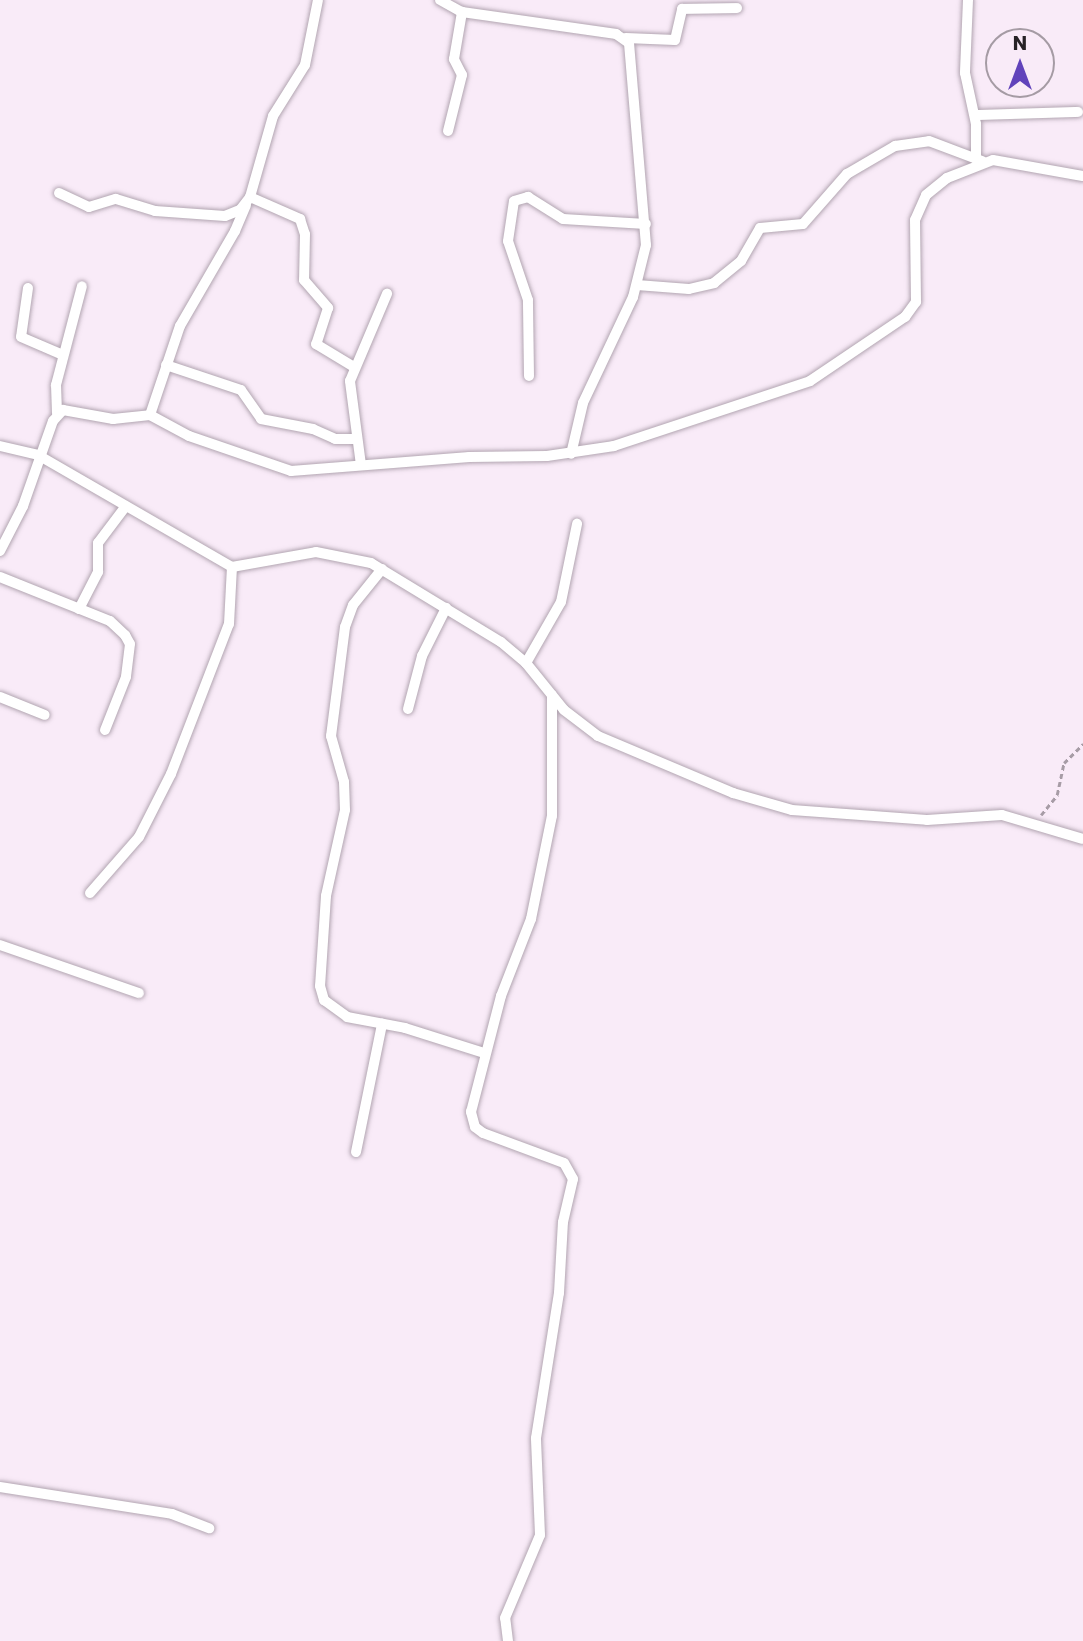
<!DOCTYPE html>
<html>
<head>
<meta charset="utf-8">
<style>
  body { margin:0 }
  #map { position:relative; width:1083px; height:1641px; overflow:hidden; background:#f9ebf8; font-family:Poppins,sans-serif }
  div>[style] { position:absolute }
  [style*='--x'] { left:calc(var(--x)*1px); top:calc(var(--y)*1px); width:calc(var(--w)*1px); rotate:calc(var(--a)*1deg) }
  .path>* { height:2.5px; margin-top:-1.25px; transform-origin:0; background:repeating-linear-gradient(90deg,#a79ca6 0 5px,transparent 0 8.5px) }
  .roads { filter:drop-shadow(0 0 2px #b2a5b1) drop-shadow(0 0 2px #b2a5b1) }
  .minor>* { height:10px; margin:-5px; padding:0 5px; transform-origin:5px; border-radius:5px; background:#fff }
  span { translate:-50% -50%; white-space:nowrap; text-align:center; line-height:1.15; -webkit-text-stroke:7px #f9ebf8; paint-order:stroke }
  .north { position:absolute; left:985px; top:28px; width:70px; height:70px; box-sizing:border-box; background:#f9ebf8; border:2px solid #a59ba4; border-radius:50%; rotate:0deg; font-size:19px; font-weight:700; line-height:28px; text-align:center; color:#272226 }
  .north::after { content:''; display:block; margin:auto; width:24px; height:32px; background:#6143bb; clip-path:polygon(50% 0,100% 100%,50% 72%,0 100%) }
</style>
</head>
<body>
<div id="map">
  <div class="path">
    <i style="--x:1041;--y:815;--w:26;--a:-51"></i>
    <i style="--x:1057;--y:795;--w:33;--a:-78"></i>
    <i style="--x:1064;--y:763;--w:27;--a:-45"></i>
  </div>
  <div class="roads">
    <div class="minor">
      <i style="--x:440;--y:0;--w:25;--a:29"></i>
      <i style="--x:462;--y:12;--w:156;--a:8.1"></i>
      <i style="--x:616;--y:34;--w:16;--a:35"></i>
      <i style="--x:629;--y:43;--w:203;--a:85.2"></i>
      <i style="--x:646;--y:245;--w:54;--a:104"></i>
      <i style="--x:633;--y:297;--w:117;--a:115.3"></i>
      <i style="--x:583;--y:403;--w:52;--a:103.2"></i>
      <i style="--x:968;--y:0;--w:73;--a:92.4"></i>
      <i style="--x:965;--y:73;--w:52;--a:77.8"></i>
      <i style="--x:976;--y:124;--w:35;--a:90"></i>
      <i style="--x:626;--y:38;--w:49;--a:2.3"></i>
      <i style="--x:675;--y:40;--w:32;--a:-77"></i>
      <i style="--x:682;--y:9;--w:55;--a:-1"></i>
      <i style="--x:975;--y:115;--w:103;--a:-1.7"></i>
      <i style="--x:448;--y:131;--w:58;--a:-76"></i>
      <i style="--x:462;--y:75;--w:18;--a:-117"></i>
      <i style="--x:454;--y:59;--w:48;--a:-80.3"></i>
      <i style="--x:59;--y:193;--w:33;--a:25"></i>
      <i style="--x:89;--y:207;--w:28;--a:-17"></i>
      <i style="--x:116;--y:199;--w:41;--a:17.1"></i>
      <i style="--x:155;--y:211;--w:70;--a:4.1"></i>
      <i style="--x:225;--y:216;--w:16;--a:-22"></i>
      <i style="--x:240;--y:210;--w:16;--a:-52"></i>
      <i style="--x:250;--y:197;--w:84;--a:-74.1"></i>
      <i style="--x:273;--y:116;--w:60;--a:-57.9"></i>
      <i style="--x:305;--y:65;--w:66;--a:-78.7"></i>
      <i style="--x:250;--y:197;--w:55;--a:23.7"></i>
      <i style="--x:300;--y:219;--w:16;--a:72"></i>
      <i style="--x:305;--y:234;--w:46;--a:91.2"></i>
      <i style="--x:304;--y:280;--w:37;--a:49"></i>
      <i style="--x:328;--y:308;--w:38;--a:108"></i>
      <i style="--x:316;--y:344;--w:44;--a:31.2"></i>
      <i style="--x:637;--y:285;--w:52;--a:4.4"></i>
      <i style="--x:689;--y:289;--w:26;--a:-13"></i>
      <i style="--x:714;--y:283;--w:35;--a:-39"></i>
      <i style="--x:741;--y:261;--w:38;--a:-60"></i>
      <i style="--x:760;--y:228;--w:43;--a:-5.3"></i>
      <i style="--x:803;--y:224;--w:67;--a:-48.7"></i>
      <i style="--x:847;--y:174;--w:56;--a:-30.3"></i>
      <i style="--x:895;--y:146;--w:34;--a:-8"></i>
      <i style="--x:929;--y:141;--w:57;--a:20.7"></i>
      <i style="--x:28;--y:288;--w:49;--a:98.1"></i>
      <i style="--x:21;--y:337;--w:46;--a:23.2"></i>
      <i style="--x:166;--y:365;--w:79;--a:18.4"></i>
      <i style="--x:241;--y:390;--w:35;--a:55"></i>
      <i style="--x:261;--y:419;--w:53;--a:10.9"></i>
      <i style="--x:313;--y:429;--w:24;--a:24"></i>
      <i style="--x:335;--y:439;--w:22;--a:0"></i>
      <i style="--x:529;--y:376;--w:76;--a:-90.8"></i>
      <i style="--x:528;--y:300;--w:62;--a:-108.7"></i>
      <i style="--x:508;--y:241;--w:40;--a:-81.5"></i>
      <i style="--x:514;--y:201;--w:15;--a:-16"></i>
      <i style="--x:528;--y:197;--w:41;--a:32.2"></i>
      <i style="--x:563;--y:219;--w:83;--a:3.4"></i>
      <i style="--x:57;--y:413;--w:28;--a:-92"></i>
      <i style="--x:56;--y:385;--w:102;--a:-75.3"></i>
      <i style="--x:150;--y:415;--w:94;--a:-71.4"></i>
      <i style="--x:180;--y:326;--w:110;--a:-59.9"></i>
      <i style="--x:235;--y:231;--w:28;--a:-67"></i>
      <i style="--x:0;--y:446;--w:39;--a:13"></i>
      <i style="--x:38;--y:455;--w:224;--a:30"></i>
      <i style="--x:232;--y:567;--w:85;--a:-10.1"></i>
      <i style="--x:316;--y:552;--w:56;--a:11.3"></i>
      <i style="--x:371;--y:563;--w:152;--a:31.3"></i>
      <i style="--x:501;--y:642;--w:33;--a:40"></i>
      <i style="--x:526;--y:663;--w:60;--a:51"></i>
      <i style="--x:564;--y:710;--w:43;--a:37.4"></i>
      <i style="--x:598;--y:736;--w:147;--a:22.9"></i>
      <i style="--x:733;--y:793;--w:61;--a:16.1"></i>
      <i style="--x:792;--y:810;--w:135;--a:4.2"></i>
      <i style="--x:927;--y:820;--w:75;--a:-3.8"></i>
      <i style="--x:1002;--y:815;--w:84;--a:16.5"></i>
      <i style="--x:361;--y:465;--w:85;--a:-97.5"></i>
      <i style="--x:350;--y:381;--w:95;--a:-67"></i>
      <i style="--x:0;--y:551;--w:51;--a:-62.9"></i>
      <i style="--x:23;--y:506;--w:90;--a:-70.6"></i>
      <i style="--x:53;--y:421;--w:15;--a:-48"></i>
      <i style="--x:63;--y:410;--w:51;--a:10.2"></i>
      <i style="--x:113;--y:419;--w:37;--a:-6"></i>
      <i style="--x:150;--y:415;--w:44;--a:28.3"></i>
      <i style="--x:189;--y:436;--w:108;--a:18.9"></i>
      <i style="--x:291;--y:471;--w:179;--a:-4.5"></i>
      <i style="--x:469;--y:457;--w:78;--a:-0.7"></i>
      <i style="--x:547;--y:456;--w:68;--a:-8.5"></i>
      <i style="--x:614;--y:446;--w:206;--a:-18.3"></i>
      <i style="--x:810;--y:381;--w:115;--a:-34"></i>
      <i style="--x:905;--y:317;--w:19;--a:-54"></i>
      <i style="--x:916;--y:302;--w:82;--a:-90.7"></i>
      <i style="--x:915;--y:220;--w:27;--a:-66"></i>
      <i style="--x:926;--y:195;--w:27;--a:-39"></i>
      <i style="--x:947;--y:178;--w:49;--a:-21.4"></i>
      <i style="--x:993;--y:160;--w:91;--a:10.1"></i>
      <i style="--x:382;--y:569;--w:46;--a:128.9"></i>
      <i style="--x:353;--y:605;--w:23;--a:110"></i>
      <i style="--x:345;--y:627;--w:110;--a:97.3"></i>
      <i style="--x:331;--y:736;--w:48;--a:74.2"></i>
      <i style="--x:344;--y:782;--w:28;--a:88"></i>
      <i style="--x:345;--y:810;--w:88;--a:102.5"></i>
      <i style="--x:326;--y:896;--w:90;--a:93.8"></i>
      <i style="--x:320;--y:986;--w:15;--a:74"></i>
      <i style="--x:324;--y:1000;--w:29;--a:36"></i>
      <i style="--x:347;--y:1017;--w:59;--a:10.7"></i>
      <i style="--x:405;--y:1028;--w:83;--a:17.6"></i>
      <i style="--x:0;--y:577;--w:118;--a:21.8"></i>
      <i style="--x:110;--y:621;--w:21;--a:43"></i>
      <i style="--x:125;--y:635;--w:10;--a:61"></i>
      <i style="--x:130;--y:644;--w:33;--a:97"></i>
      <i style="--x:126;--y:677;--w:57;--a:111.6"></i>
      <i style="--x:79;--y:609;--w:42;--a:-62.8"></i>
      <i style="--x:98;--y:572;--w:29;--a:-90"></i>
      <i style="--x:98;--y:543;--w:46;--a:-52.9"></i>
      <i style="--x:526;--y:663;--w:70;--a:-60.2"></i>
      <i style="--x:561;--y:602;--w:80;--a:-78.4"></i>
      <i style="--x:0;--y:697;--w:48;--a:21.8"></i>
      <i style="--x:408;--y:709;--w:55;--a:-75.2"></i>
      <i style="--x:422;--y:656;--w:54;--a:-63.4"></i>
      <i style="--x:90;--y:893;--w:74;--a:-48.8"></i>
      <i style="--x:139;--y:837;--w:71;--a:-63.1"></i>
      <i style="--x:171;--y:774;--w:161;--a:-68.9"></i>
      <i style="--x:229;--y:624;--w:57;--a:-87"></i>
      <i style="--x:0;--y:945;--w:147;--a:19.1"></i>
      <i style="--x:356;--y:1152;--w:131;--a:-78.5"></i>
      <i style="--x:0;--y:1487;--w:174;--a:8.9"></i>
      <i style="--x:172;--y:1514;--w:40;--a:21"></i>
      <i style="--x:508;--y:1641;--w:23;--a:-97"></i>
      <i style="--x:505;--y:1618;--w:90;--a:-67.1"></i>
      <i style="--x:540;--y:1535;--w:97;--a:-92.4"></i>
      <i style="--x:536;--y:1438;--w:147;--a:-81"></i>
      <i style="--x:559;--y:1293;--w:71;--a:-86.8"></i>
      <i style="--x:563;--y:1222;--w:44;--a:-76.9"></i>
      <i style="--x:573;--y:1179;--w:18;--a:-119"></i>
      <i style="--x:564;--y:1163;--w:86;--a:-159.7"></i>
      <i style="--x:483;--y:1133;--w:10;--a:-143"></i>
      <i style="--x:475;--y:1127;--w:16;--a:-105"></i>
      <i style="--x:471;--y:1112;--w:120;--a:-75.5"></i>
      <i style="--x:501;--y:996;--w:83;--a:-68.7"></i>
      <i style="--x:531;--y:919;--w:105;--a:-78.5"></i>
      <i style="--x:552;--y:816;--w:121;--a:-90"></i>
    </div>
  </div>
  <div class="north">N</div>
</div>
</body>
</html>
